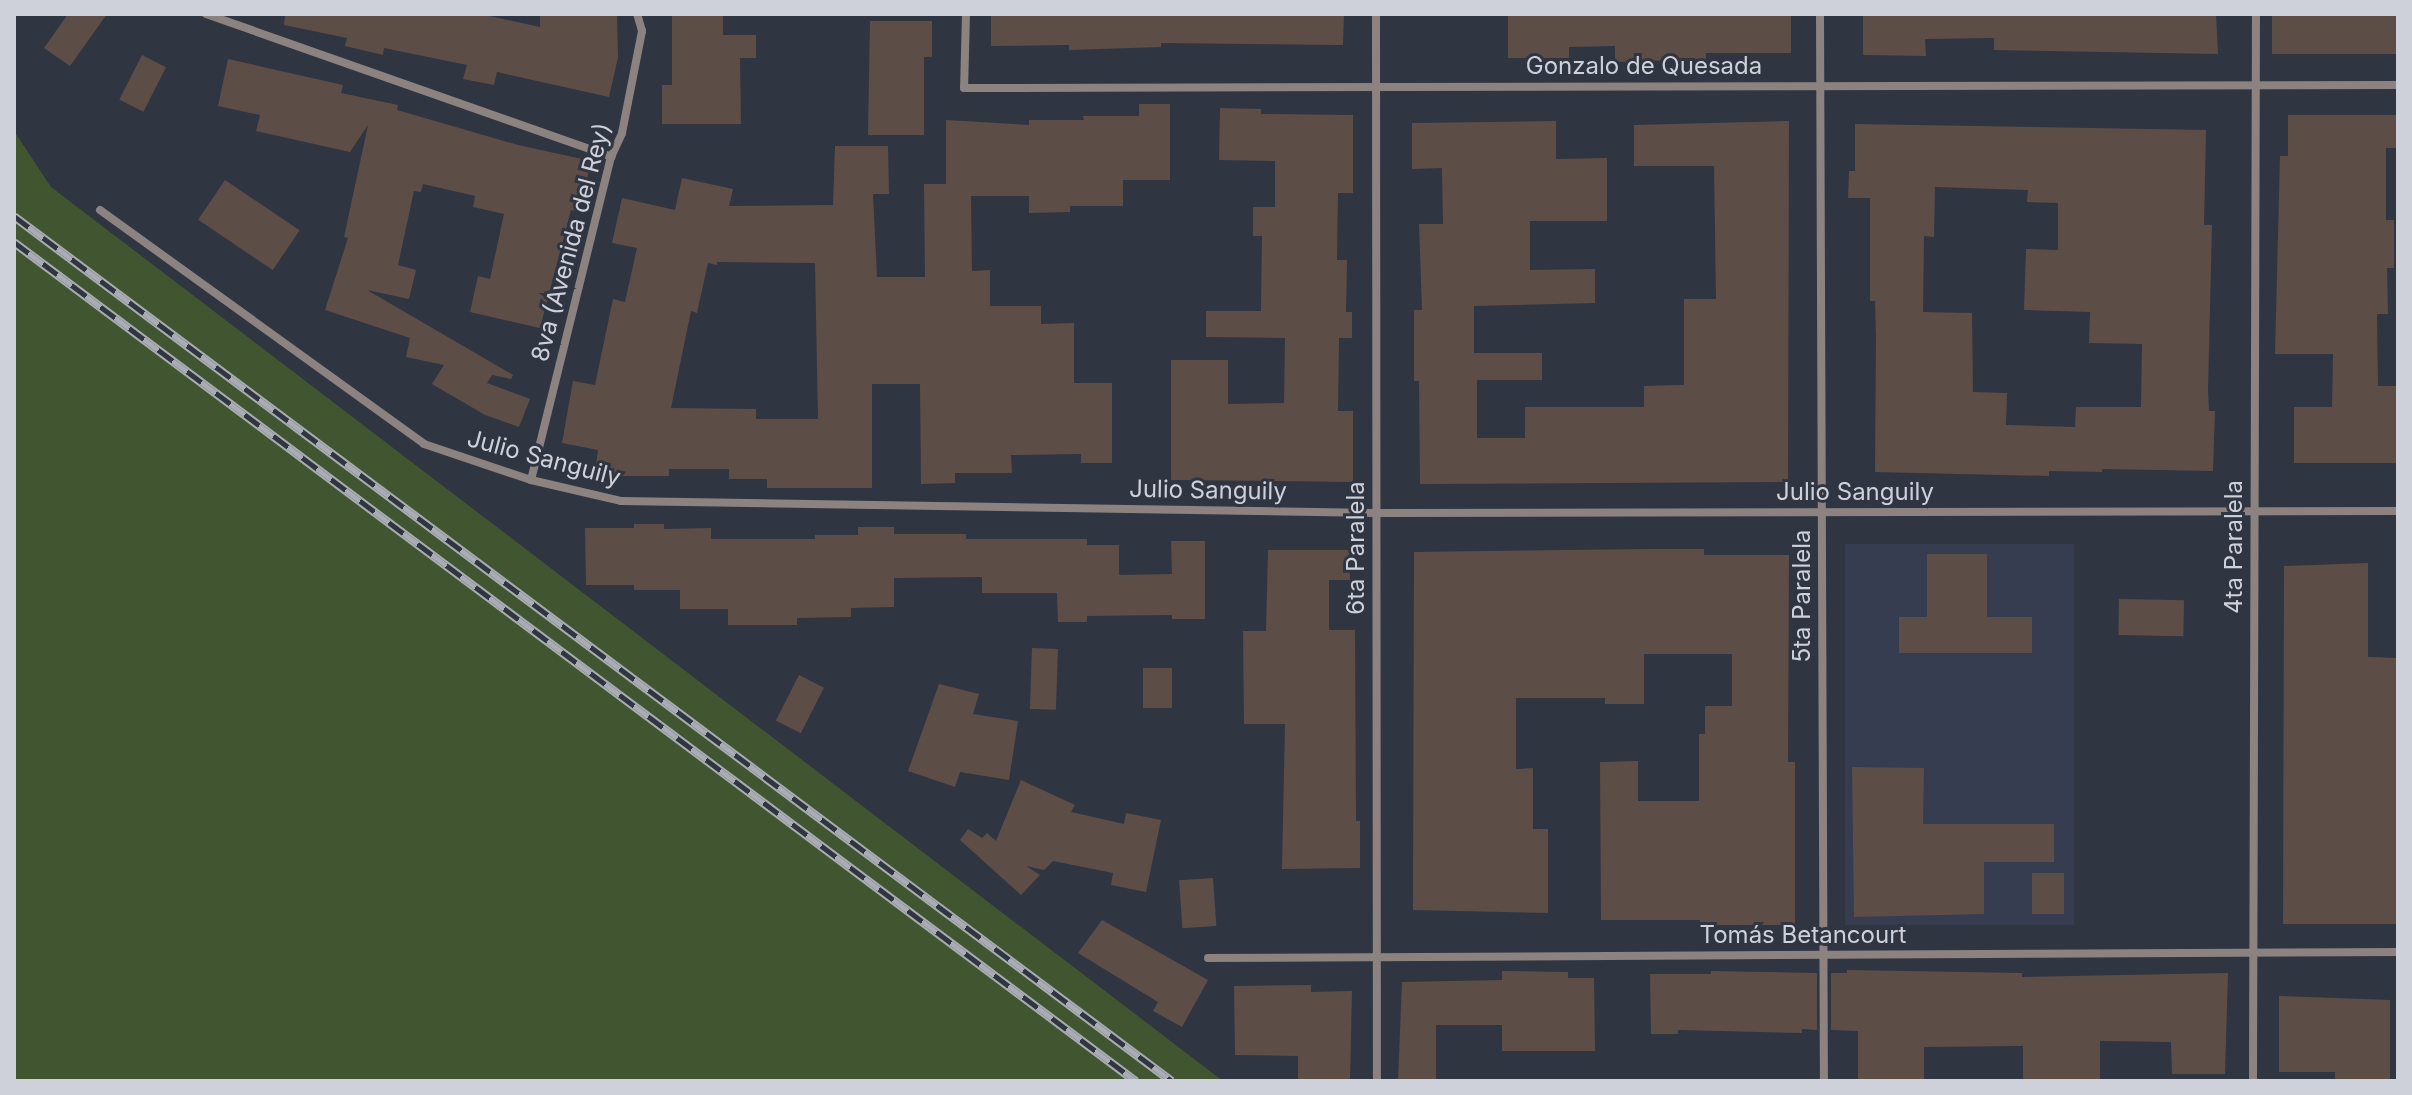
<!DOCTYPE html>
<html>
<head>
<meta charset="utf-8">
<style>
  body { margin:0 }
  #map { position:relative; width:2412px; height:1095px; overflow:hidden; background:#303542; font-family:Inter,sans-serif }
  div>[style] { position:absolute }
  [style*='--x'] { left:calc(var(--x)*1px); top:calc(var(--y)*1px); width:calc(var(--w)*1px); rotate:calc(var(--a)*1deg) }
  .built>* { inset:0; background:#363d50; transform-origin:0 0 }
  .green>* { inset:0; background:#405530 }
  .building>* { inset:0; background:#5d4d47; transform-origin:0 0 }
  .minor>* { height:8px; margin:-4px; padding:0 4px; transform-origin:4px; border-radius:4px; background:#8c8381 }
  .rail>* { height:9px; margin-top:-4.5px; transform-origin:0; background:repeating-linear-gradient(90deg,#303542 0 18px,#a9acb5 0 36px); box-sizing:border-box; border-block:2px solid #a9acb5 }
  span { translate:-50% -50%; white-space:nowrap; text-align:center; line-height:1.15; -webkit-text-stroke:6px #303542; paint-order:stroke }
  .street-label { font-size:24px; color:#ced1d9 }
  .frame { position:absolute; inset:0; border:16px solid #ced1d9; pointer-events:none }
</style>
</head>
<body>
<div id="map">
  <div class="built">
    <i style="left:1845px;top:544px;width:229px;height:381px"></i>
  </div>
  <div class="green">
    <i style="clip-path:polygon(14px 131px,51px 187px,1223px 1081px,14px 1081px)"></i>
  </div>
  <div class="building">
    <i style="clip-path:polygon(68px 14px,107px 14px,70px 66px,44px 48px)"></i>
    <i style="clip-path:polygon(285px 14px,480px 14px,540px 27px,540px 14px,617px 14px,618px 57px,609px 97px,497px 72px,494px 85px,463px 79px,467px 65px,384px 48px,383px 55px,345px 46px,347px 38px,284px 25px)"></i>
    <i style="clip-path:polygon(672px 14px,723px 14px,723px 35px,756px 35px,756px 58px,740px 58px,741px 124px,662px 124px,662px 85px,672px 85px)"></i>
    <i style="clip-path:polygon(991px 14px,1344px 14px,1343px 45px,1161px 43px,1161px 47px,1069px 50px,1069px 45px,991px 46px)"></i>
    <i style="clip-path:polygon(1508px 14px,1791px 14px,1791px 53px,1706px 53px,1706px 59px,1615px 62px,1615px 46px,1569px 47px,1569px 58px,1508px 58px)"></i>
    <i style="clip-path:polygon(1863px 14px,2216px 14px,2218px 54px,1994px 50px,1994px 38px,1925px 39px,1926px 56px,1863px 55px)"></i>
    <i style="left:2272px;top:14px;width:126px;height:40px"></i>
    <i style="clip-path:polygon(870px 21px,932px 21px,932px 57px,924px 57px,924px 135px,868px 135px)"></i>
    <i style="left:142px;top:55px;width:27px;height:50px;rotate:27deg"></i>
    <i style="clip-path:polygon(228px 59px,343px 85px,341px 93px,398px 105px,397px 110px,518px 145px,591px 161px,580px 212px,571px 210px,540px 328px,470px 312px,478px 276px,490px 279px,504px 214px,473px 207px,475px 196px,423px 184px,421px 192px,414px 191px,398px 265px,416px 270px,409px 299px,367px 290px,513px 375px,511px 379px,492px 375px,487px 383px,530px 399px,519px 427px,485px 415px,432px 384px,444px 365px,406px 357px,410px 338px,325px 310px,348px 238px,344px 237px,368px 125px,350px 152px,256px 131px,260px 115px,218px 106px)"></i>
    <i style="clip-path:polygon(evenodd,1139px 104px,1170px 104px,1170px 180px,1123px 180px,1123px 206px,1070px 206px,1070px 212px,1029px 213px,1029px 196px,971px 196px,972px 271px,990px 270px,990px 306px,1041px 306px,1041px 324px,1074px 323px,1074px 383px,1112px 383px,1112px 463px,1081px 463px,1081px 454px,1011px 455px,1012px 473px,955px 473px,955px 483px,921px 484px,920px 384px,872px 384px,872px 488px,767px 488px,767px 479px,729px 479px,729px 469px,669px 469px,669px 476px,612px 476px,595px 473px,598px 450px,562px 443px,573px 381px,595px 385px,613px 299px,625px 302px,637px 248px,612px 243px,622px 198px,675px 210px,682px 178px,733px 189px,729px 206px,833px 205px,835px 146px,888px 146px,889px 194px,873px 194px,877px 277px,925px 277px,924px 184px,946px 184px,946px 120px,1029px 125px,1029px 120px,1084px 120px,1083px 116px,1139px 116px,1139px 104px,717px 262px,815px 263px,818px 419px,756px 419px,756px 409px,671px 408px,691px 311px,697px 313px,708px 263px,717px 265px,717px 262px)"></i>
    <i style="clip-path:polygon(1220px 108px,1261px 109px,1261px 114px,1353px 115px,1353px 193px,1338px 193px,1337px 260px,1347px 260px,1346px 312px,1352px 312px,1352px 338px,1339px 338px,1338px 411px,1353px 411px,1353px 482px,1171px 480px,1171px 360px,1228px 360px,1228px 404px,1284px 403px,1285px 338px,1206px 337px,1206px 311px,1261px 311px,1262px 236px,1253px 236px,1253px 207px,1275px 207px,1275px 161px,1219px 160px)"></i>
    <i style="clip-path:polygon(2288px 115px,2397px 115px,2398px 148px,2386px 148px,2386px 220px,2394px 220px,2394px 268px,2387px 268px,2388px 314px,2377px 314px,2378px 386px,2398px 386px,2398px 463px,2294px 463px,2294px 407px,2332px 407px,2333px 354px,2275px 354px,2280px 156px,2288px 156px)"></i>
    <i style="clip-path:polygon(1556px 121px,1556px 159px,1607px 158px,1607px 221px,1530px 221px,1530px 270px,1595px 269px,1595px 303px,1474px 306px,1474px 353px,1542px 353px,1542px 380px,1477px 380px,1477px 438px,1525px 438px,1525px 407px,1644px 407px,1644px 386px,1684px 385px,1684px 299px,1716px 299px,1714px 166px,1634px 166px,1634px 125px,1789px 121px,1788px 482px,1420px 484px,1419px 381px,1414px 381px,1414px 310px,1422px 310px,1419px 224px,1443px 224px,1442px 168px,1412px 169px,1412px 123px)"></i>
    <i style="clip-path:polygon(evenodd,1855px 124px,2206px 130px,2204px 225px,2212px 225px,2208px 390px,2209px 411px,2215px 411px,2213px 471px,2102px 469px,2102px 472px,2049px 471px,2049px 476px,1875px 472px,1876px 336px,1875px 301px,1870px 301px,1870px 198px,1848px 198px,1849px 171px,1855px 171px,1855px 124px,1935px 187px,2028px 190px,2027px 202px,2058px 203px,2058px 250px,2026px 249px,2024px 310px,2090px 312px,2089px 343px,2142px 344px,2141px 407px,2076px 407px,2075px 427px,2006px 425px,2007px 393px,1973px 392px,1972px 313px,1923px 312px,1924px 236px,1934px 237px,1935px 187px)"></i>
    <i style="left:225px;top:180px;width:90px;height:48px;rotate:34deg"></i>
    <i style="clip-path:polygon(634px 524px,664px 524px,664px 529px,711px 528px,711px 539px,815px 539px,815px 535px,858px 535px,858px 527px,894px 527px,894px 534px,966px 534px,966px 539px,1087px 539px,1087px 545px,1119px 545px,1119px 575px,1172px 574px,1171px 541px,1205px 541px,1205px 619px,1172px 619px,1172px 615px,1087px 616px,1087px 622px,1058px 622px,1057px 593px,982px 593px,982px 577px,894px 578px,894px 607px,851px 608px,851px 617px,797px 618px,797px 625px,728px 625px,728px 609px,680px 609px,680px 590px,634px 590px,634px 585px,586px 585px,585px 528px,634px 528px)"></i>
    <i style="clip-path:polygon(1650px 549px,1704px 549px,1704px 555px,1789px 555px,1788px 762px,1795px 762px,1795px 925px,1700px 925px,1700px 920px,1601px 920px,1600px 762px,1638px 761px,1638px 801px,1699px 801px,1699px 734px,1705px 734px,1705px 706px,1732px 706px,1732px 654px,1644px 654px,1644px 704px,1605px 704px,1605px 698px,1516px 698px,1516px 769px,1533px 768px,1533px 829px,1548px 829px,1548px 913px,1413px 910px,1414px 552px)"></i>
    <i style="clip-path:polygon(1268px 550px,1349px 550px,1350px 580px,1329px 580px,1329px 630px,1355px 630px,1356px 821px,1360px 821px,1360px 868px,1282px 869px,1285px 724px,1244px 724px,1243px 631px,1266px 631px)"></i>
    <i style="clip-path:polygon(1927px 554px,1987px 554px,1987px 617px,2032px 617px,2032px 653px,1899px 653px,1899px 617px,1927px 617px)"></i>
    <i style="clip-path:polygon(2368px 563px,2368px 657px,2398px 658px,2398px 924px,2283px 924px,2284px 566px)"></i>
    <i style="left:2119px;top:599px;width:65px;height:36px;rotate:1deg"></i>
    <i style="left:1032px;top:648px;width:26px;height:61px;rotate:2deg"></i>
    <i style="left:1143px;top:668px;width:29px;height:40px"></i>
    <i style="left:799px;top:675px;width:28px;height:51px;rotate:27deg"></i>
    <i style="clip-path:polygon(939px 684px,979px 694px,973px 714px,1018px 721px,1009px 780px,960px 772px,955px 787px,908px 771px)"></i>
    <i style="clip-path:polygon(1852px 767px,1924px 768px,1923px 824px,2054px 824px,2054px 862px,1984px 862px,1984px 914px,1854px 917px)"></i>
    <i style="clip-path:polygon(1021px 780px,1075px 805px,1071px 812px,1124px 824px,1126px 813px,1161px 820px,1146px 892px,1111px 885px,1113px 873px,1053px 861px,1044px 870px,1026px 866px,1040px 875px,1021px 895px,960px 840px,968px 829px,982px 838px,987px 833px,996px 841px)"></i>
    <i style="left:2032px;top:873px;width:32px;height:41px"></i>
    <i style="left:1213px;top:878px;width:48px;height:34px;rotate:86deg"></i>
    <i style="clip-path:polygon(1102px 920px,1208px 980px,1182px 1027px,1153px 1011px,1158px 1002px,1078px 953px)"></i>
    <i style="clip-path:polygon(1847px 970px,2022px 973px,2022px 977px,2228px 973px,2225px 1074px,2172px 1074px,2171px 1042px,2100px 1041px,2100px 1081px,2023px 1081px,2023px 1046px,1924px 1047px,1924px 1081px,1858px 1081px,1858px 1031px,1831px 1030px,1831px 973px,1847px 973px)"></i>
    <i style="clip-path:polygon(1502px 971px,1568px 972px,1568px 978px,1594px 978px,1595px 1051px,1502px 1051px,1502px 1025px,1436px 1025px,1436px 1081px,1398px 1081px,1402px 982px,1502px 980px)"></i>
    <i style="clip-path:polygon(1711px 971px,1817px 973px,1817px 1030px,1802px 1029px,1802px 1033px,1678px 1030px,1678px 1034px,1651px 1034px,1650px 974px,1711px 974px)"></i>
    <i style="clip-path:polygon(1311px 985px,1311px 992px,1352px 991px,1350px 1081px,1298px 1081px,1298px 1056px,1235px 1055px,1234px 986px)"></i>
    <i style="clip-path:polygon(2279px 996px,2390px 1000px,2390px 1081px,2335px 1081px,2335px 1072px,2279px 1072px)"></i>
  </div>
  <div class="minor">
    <i style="--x:206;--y:14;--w:430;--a:19.4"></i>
    <i style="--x:966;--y:14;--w:74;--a:91.5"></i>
    <i style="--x:964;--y:88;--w:1434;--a:-0.12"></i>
    <i style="--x:1376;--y:14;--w:1067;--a:89.95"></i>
    <i style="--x:1820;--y:14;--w:1067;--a:89.79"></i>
    <i style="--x:100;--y:210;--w:400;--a:35.8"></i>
    <i style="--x:424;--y:444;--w:113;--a:18.6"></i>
    <i style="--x:531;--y:480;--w:92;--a:13.1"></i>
    <i style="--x:621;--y:501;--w:755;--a:0.91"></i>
    <i style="--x:1376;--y:513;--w:1022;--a:-0.11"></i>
    <i style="--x:531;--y:480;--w:333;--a:-76.1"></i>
    <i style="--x:611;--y:157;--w:26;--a:-65"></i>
    <i style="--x:622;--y:133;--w:104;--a:-78.9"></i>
    <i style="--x:642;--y:31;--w:18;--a:-106"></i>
    <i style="--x:1208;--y:958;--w:1190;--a:-0.29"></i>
    <i style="--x:2253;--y:1081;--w:1067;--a:-89.84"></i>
  </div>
  <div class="rail">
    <i style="--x:14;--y:216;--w:1445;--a:36.76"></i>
    <i style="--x:14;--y:242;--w:1401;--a:36.79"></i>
  </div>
  <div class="street-label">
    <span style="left:1644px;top:66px">Gonzalo de Quesada</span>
    <span style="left:571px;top:242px;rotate:-75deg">8va (Avenida del Rey)</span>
    <span style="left:544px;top:458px;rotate:15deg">Julio Sanguily</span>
    <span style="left:1208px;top:490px;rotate:1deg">Julio Sanguily</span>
    <span style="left:1855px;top:492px">Julio Sanguily</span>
    <span style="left:2234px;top:547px;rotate:-90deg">4ta Paralela</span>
    <span style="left:1356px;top:548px;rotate:-90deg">6ta Paralela</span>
    <span style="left:1802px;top:596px;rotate:-90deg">5ta Paralela</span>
    <span style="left:1803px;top:935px">Tomás Betancourt</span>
  </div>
  <div class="frame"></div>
</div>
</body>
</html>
